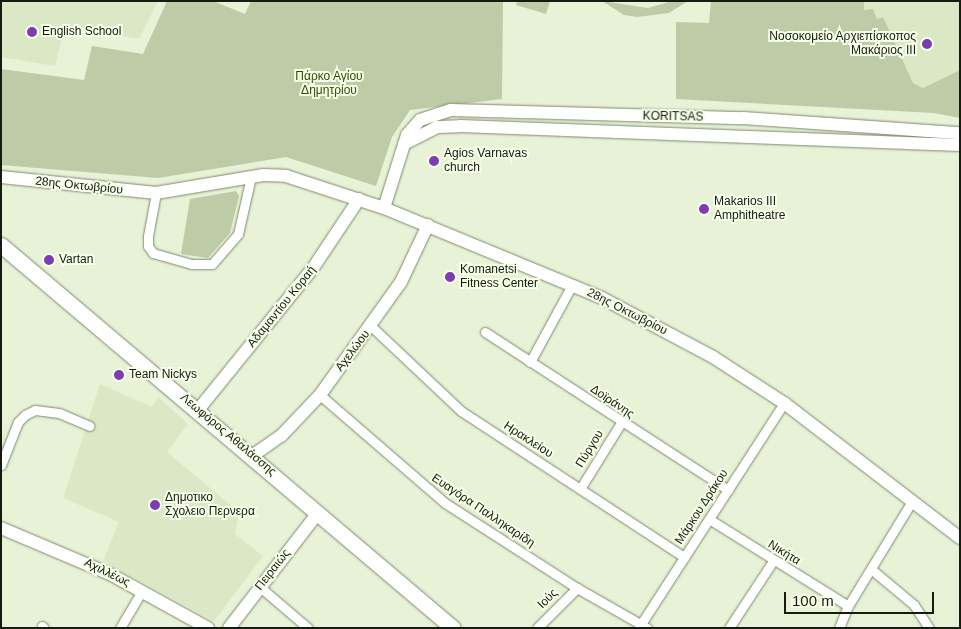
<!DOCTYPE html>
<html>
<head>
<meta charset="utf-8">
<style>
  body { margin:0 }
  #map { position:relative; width:961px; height:629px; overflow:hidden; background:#e7f2d6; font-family:Arial,sans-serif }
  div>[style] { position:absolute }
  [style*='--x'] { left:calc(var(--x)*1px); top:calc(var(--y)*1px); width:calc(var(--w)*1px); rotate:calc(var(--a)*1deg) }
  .built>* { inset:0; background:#dbe8c5 }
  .green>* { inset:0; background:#bdcba6 }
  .roads { filter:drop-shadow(0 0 1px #7f896f) drop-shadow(0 0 1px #7f896f) }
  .street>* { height:9px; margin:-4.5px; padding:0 4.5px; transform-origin:4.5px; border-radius:4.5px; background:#fff }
  .secondary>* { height:12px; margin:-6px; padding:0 6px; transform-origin:6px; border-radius:6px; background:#fff }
  .primary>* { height:15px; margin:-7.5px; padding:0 7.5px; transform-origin:7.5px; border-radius:7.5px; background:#fff }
  .dots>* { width:14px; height:14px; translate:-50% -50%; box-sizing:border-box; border:2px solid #f6ffe8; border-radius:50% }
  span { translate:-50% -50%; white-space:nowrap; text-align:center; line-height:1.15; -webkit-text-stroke:4px #f6ffe8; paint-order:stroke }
  .poi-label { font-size:12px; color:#171a11 }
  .left { translate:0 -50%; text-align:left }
  .right { translate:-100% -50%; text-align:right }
  .park-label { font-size:12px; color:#364705 }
  .street-label { font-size:12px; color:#171a11 }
  .frame { position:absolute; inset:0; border:2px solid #171a11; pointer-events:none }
  .scale { position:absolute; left:784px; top:592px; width:150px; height:22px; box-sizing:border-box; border:2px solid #171a11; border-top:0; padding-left:6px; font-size:15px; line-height:18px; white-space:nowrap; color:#171a11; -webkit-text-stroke:4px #f6ffe8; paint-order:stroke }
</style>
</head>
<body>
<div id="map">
  <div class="built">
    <i style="clip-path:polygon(1px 1px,158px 1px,139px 39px,65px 26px,55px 66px,1px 57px)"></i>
    <i style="clip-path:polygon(864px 1px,960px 1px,960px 70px,923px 88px,913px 83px,883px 17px,877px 19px,864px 10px)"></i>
    <i style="clip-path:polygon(100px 384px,152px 407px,158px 397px,188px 424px,167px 452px,239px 512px,235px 534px,263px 556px,214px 621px,103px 561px,119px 522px,63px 498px)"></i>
  </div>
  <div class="green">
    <i style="clip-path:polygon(167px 1px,213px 1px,245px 14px,251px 1px,503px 1px,502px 99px,410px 110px,392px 137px,376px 186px,286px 157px,158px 178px,1px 165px,1px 69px,84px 80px,92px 46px,143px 54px)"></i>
    <i style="clip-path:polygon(517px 1px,550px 1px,546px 14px,516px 5px)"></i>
    <i style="clip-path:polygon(602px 1px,648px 8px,672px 1px,688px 1px,669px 13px,637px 17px,624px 15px)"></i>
    <i style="clip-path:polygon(711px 1px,864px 1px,864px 10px,873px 9px,877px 19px,883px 17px,913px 83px,923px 88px,960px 70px,960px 118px,934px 113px,676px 99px,676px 22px,709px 23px)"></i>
    <i style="clip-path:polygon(236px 191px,239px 196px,230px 233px,208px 258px,181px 254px,190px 199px)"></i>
  </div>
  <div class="roads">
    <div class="street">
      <i style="--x:156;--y:193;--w:44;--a:100.5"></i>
      <i style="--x:148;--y:236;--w:10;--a:90"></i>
      <i style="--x:148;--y:246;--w:9;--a:54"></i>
      <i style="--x:153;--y:253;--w:40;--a:16"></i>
      <i style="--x:191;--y:264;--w:21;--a:0"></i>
      <i style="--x:212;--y:264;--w:40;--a:-49"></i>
      <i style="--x:238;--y:234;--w:58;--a:-77.2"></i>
      <i style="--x:372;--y:327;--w:122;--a:43.3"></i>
      <i style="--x:461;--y:411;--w:267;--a:33.2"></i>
      <i style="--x:485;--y:332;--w:290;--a:33"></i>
      <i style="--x:530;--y:362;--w:88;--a:-61.4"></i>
      <i style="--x:320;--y:395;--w:165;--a:40.8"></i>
      <i style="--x:445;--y:503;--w:157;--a:32.8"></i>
      <i style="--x:577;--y:588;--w:81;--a:29.7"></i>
      <i style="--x:1;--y:465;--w:46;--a:-68.4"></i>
      <i style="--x:18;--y:422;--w:10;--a:-45"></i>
      <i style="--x:25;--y:415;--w:11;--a:-27"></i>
      <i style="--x:35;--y:410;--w:24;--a:7"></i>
      <i style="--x:59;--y:413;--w:33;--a:23"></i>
      <i style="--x:580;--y:489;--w:78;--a:-58.2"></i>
      <i style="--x:709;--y:519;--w:164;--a:32"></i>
      <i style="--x:871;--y:569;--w:56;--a:39.9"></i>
      <i style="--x:914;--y:605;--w:27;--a:57"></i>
      <i style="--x:260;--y:587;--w:63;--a:40.5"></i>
      <i style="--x:641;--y:624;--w:263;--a:-57.1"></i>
      <i style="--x:42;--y:626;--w:3;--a:45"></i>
      <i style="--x:120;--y:628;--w:43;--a:-59.3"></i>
      <i style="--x:537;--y:628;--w:57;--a:-45"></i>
      <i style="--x:729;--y:628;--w:80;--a:-56.7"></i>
      <i style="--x:839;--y:628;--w:24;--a:-68"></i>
      <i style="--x:848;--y:606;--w:123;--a:-58.6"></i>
    </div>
    <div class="secondary">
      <i style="--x:404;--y:144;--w:37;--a:-27"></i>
      <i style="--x:437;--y:127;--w:23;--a:-2"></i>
      <i style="--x:460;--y:126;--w:500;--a:2.18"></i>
      <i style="--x:1;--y:177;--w:156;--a:5.9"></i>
      <i style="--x:156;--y:193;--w:109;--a:-9.5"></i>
      <i style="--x:263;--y:175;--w:23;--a:2"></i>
      <i style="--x:286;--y:176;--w:103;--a:18.1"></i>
      <i style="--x:384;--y:208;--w:236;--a:22.4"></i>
      <i style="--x:602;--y:298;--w:126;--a:28"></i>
      <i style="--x:713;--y:357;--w:85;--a:32.9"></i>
      <i style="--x:784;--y:403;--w:222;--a:37.5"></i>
      <i style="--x:384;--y:208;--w:77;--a:-72.5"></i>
      <i style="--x:407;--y:135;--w:20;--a:-49"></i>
      <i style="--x:420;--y:120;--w:33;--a:-18"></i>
      <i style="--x:451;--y:110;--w:292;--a:1.6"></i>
      <i style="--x:743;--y:118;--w:218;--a:4"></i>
      <i style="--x:198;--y:410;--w:183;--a:-51"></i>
      <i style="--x:313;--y:268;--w:83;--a:-56.3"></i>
      <i style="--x:252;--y:456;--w:35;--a:-35"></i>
      <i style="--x:281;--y:436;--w:57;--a:-46.4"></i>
      <i style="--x:320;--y:395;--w:139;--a:-54.4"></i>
      <i style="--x:401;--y:282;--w:63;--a:-64.7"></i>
      <i style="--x:1;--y:528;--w:118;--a:22.9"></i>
      <i style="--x:110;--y:574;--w:112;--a:28.9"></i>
      <i style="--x:229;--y:628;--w:145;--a:-52.3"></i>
    </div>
    <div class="primary">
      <i style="--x:1;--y:245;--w:592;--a:40.28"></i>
    </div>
  </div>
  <div class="dots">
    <i style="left:32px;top:32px;background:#7c3db3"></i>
    <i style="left:927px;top:44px;background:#7c3db3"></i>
    <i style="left:434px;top:161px;background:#7c3db3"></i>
    <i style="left:704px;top:209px;background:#7c3db3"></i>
    <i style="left:49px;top:260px;background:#7c3db3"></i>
    <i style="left:450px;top:277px;background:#7c3db3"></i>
    <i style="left:119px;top:375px;background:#7c3db3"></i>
    <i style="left:155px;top:505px;background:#7c3db3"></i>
  </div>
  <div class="poi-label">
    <span class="left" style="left:42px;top:32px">English School</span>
    <span class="right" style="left:916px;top:44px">Νοσοκομείο Αρχιεπίσκοπος<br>Μακάριος ΙΙΙ</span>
    <span class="left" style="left:444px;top:161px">Agios Varnavas<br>church</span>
    <span class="left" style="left:714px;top:209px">Makarios III<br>Amphitheatre</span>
    <span class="left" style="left:59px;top:260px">Vartan</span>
    <span class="left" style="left:460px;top:277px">Komanetsi<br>Fitness Center</span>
    <span class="left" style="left:129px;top:375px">Team Nickys</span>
    <span class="left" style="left:165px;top:505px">Δημοτικο<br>Σχολειο Περνερα</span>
  </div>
  <div class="park-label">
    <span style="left:329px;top:84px">Πάρκο Αγίου<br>Δημητρίου</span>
  </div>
  <div class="street-label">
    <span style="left:673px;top:117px;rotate:1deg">KORITSAS</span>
    <span style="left:79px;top:186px;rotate:6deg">28ης Οκτωβρίου</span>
    <span style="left:282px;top:307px;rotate:-51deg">Αδαμαντίου Κοραή</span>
    <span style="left:627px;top:312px;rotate:27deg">28ης Οκτωβρίου</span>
    <span style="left:353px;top:351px;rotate:-53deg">Αχελώου</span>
    <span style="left:612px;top:402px;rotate:34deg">Δοϊράνης</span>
    <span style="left:228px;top:435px;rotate:40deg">Λεωφόρος Αθαλάσσης</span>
    <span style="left:528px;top:440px;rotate:33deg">Ηρακλείου</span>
    <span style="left:590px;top:449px;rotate:-58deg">Πύργου</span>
    <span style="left:702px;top:507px;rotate:-57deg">Μάρκου Δράκου</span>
    <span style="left:483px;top:511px;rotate:34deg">Ευαγόρα Παλληκαρίδη</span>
    <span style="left:784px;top:553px;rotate:32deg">Νικήτα</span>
    <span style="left:273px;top:570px;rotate:-52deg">Πειραιώς</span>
    <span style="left:107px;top:573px;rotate:26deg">Αχιλλέως</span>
    <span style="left:548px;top:599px;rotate:-45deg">Ιούς</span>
  </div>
  <div class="frame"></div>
  <div class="scale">100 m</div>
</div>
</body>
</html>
